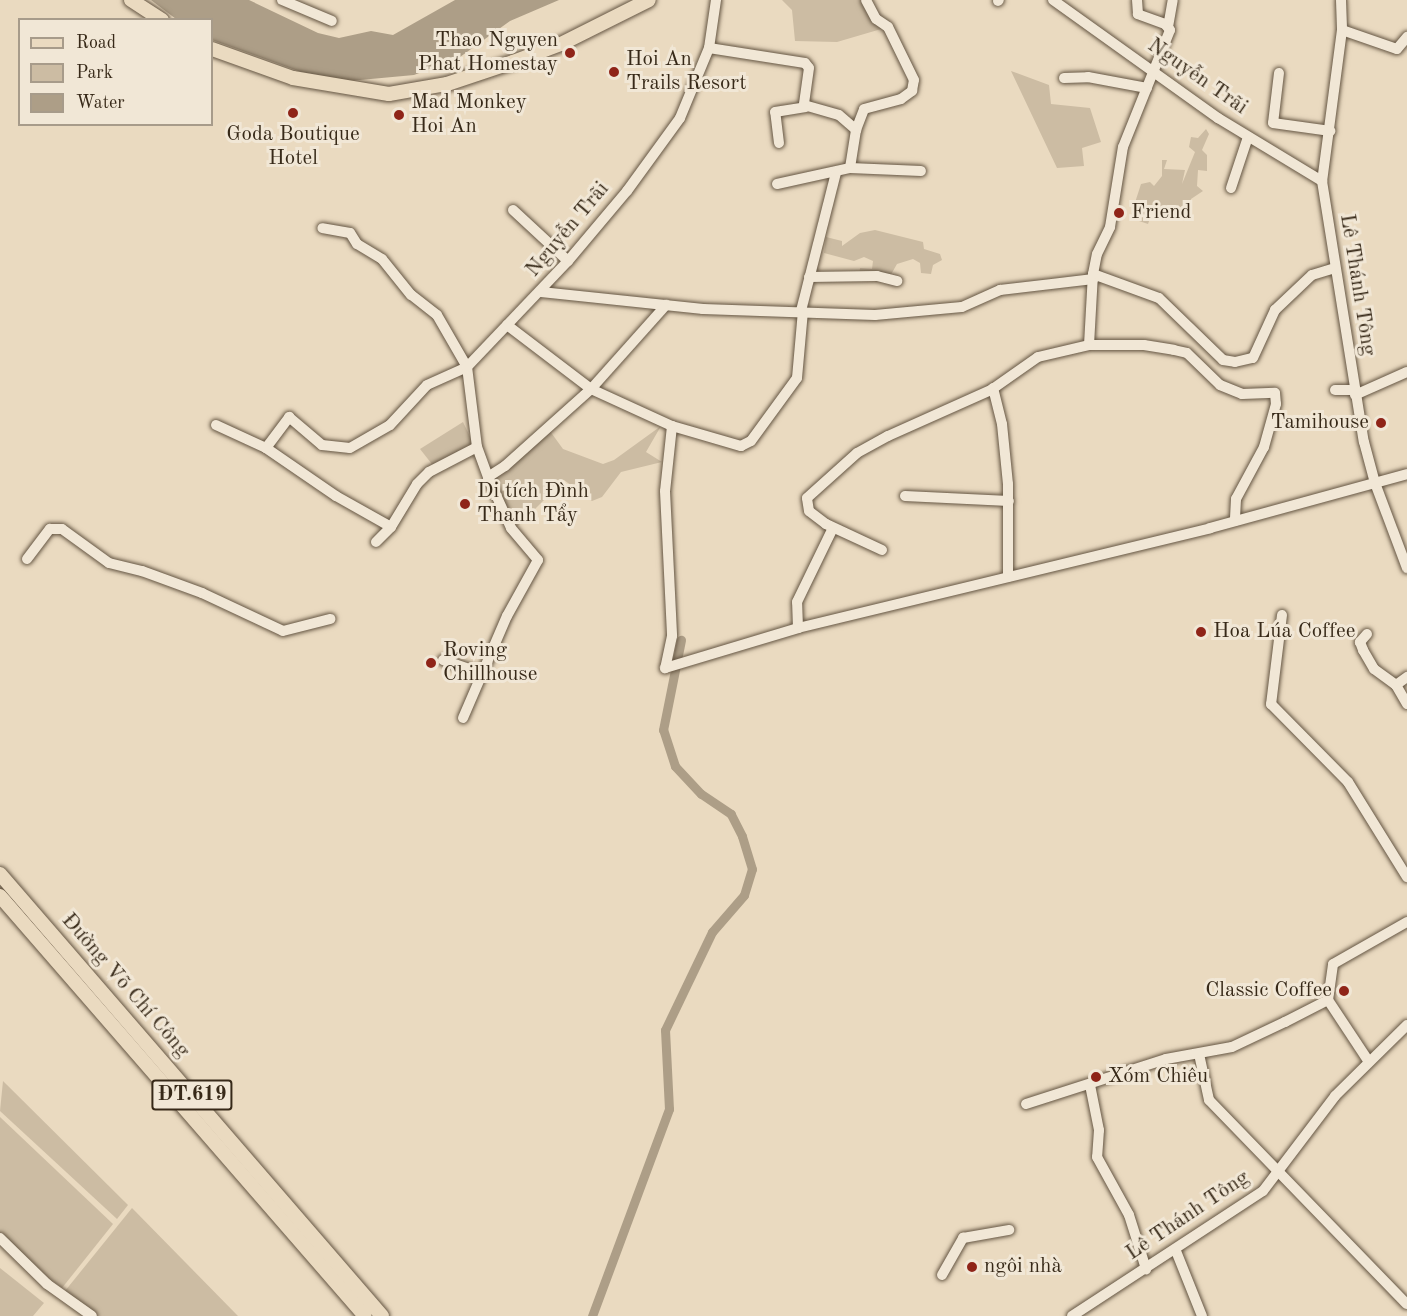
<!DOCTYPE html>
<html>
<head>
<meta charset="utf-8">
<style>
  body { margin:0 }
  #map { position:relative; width:1407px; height:1316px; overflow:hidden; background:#eadac0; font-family:"Old Standard TT",serif }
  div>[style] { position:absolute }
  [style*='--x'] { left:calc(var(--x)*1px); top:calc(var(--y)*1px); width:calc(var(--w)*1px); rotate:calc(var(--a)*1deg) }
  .green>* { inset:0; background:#ccbca3 }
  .water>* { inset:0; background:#ad9e87 }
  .canal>* { height:9px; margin:-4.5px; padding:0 4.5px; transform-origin:4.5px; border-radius:4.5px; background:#ad9e87 }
  .roads { filter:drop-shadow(0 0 2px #645542) drop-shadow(0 0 2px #645542) }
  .minor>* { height:10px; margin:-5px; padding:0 5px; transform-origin:5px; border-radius:5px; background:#f1e7d6 }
  .major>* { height:14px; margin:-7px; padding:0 7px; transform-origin:7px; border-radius:7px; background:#eadac0 }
  .dots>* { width:16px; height:16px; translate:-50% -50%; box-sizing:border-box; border:3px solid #f1e7d6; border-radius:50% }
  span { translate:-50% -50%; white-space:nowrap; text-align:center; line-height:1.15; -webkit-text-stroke:6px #f1e7d6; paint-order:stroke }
  .shield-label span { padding:2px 4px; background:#f1e7d6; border:2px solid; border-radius:4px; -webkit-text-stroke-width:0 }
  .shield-label { font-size:20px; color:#372918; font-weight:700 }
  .poi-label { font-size:21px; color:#372918 }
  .right { translate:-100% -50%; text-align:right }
  .left { translate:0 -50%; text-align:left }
  .street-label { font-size:21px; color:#372918 }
  .legend { position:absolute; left:18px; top:18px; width:195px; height:108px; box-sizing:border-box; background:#f1e7d6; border:2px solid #a79b8a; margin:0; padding:8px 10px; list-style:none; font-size:18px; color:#372918 }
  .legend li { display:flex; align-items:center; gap:12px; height:30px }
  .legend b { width:30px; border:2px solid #a79b8a }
</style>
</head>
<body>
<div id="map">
  <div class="green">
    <i style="clip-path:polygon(782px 0,869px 0,888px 27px,837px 42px,795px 41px,792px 10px)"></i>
    <i style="clip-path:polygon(1011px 71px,1049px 85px,1051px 104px,1090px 108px,1101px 142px,1082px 148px,1084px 166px,1057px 168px)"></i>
    <i style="clip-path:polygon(1206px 129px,1209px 134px,1202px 150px,1207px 155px,1207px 171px,1198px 170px,1197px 186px,1203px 191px,1191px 199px,1186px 218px,1154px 207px,1148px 224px,1130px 218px,1141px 184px,1150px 182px,1154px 186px,1162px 176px,1162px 160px,1167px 160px,1164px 169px,1185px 170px,1182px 184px,1195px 152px,1189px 147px,1191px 137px,1198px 138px)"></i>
    <i style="clip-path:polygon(875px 230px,923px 242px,924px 249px,940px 254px,942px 260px,933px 265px,931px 274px,921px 273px,920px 263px,913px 259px,897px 264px,889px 278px,859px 276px,860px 268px,872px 269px,873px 261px,864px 257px,854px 261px,824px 253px,826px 237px,842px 241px,842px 246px,860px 233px)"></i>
    <i style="clip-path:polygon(463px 422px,474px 445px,435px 468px,420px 449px)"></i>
    <i style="clip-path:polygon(661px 426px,646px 452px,662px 462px,621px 472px,602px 497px,592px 501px,564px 480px,517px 527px,491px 477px,547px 427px,563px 449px,603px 464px,614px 460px)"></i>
    <i style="clip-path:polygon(3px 1081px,128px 1205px,117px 1219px,0 1111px)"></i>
    <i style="clip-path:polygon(0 1117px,113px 1224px,62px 1288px,11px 1250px,0 1235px)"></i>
    <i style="clip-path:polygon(132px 1208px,238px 1316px,98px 1316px,65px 1291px)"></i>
    <i style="clip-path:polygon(0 1268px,44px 1303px,33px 1316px,0 1316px)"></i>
  </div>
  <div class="water">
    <i style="clip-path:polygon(151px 0,249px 0,318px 33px,339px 38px,371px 31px,393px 35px,455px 0,559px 0,510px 21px,460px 57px,414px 75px,349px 81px,301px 72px,212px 40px,212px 20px,176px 19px)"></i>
  </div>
  <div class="canal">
    <i style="--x:592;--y:1316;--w:221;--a:-69.6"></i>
    <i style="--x:669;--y:1109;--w:79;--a:-92.9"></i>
    <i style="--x:665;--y:1030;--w:109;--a:-64.4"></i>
    <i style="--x:712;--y:932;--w:49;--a:-49.1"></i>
    <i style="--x:744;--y:895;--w:27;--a:-73"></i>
    <i style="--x:752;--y:869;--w:34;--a:-107"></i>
    <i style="--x:742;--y:836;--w:25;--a:-117"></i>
    <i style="--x:731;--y:814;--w:36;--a:-146"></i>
    <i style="--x:701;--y:794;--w:38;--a:-133"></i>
    <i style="--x:675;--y:766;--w:38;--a:-108"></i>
    <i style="--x:663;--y:730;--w:92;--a:-78.7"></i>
  </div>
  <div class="roads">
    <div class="minor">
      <i style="--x:282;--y:0;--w:54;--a:22.8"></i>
      <i style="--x:1053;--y:0;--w:203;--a:35.6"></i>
      <i style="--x:1218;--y:118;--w:122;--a:31.2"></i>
      <i style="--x:1341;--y:0;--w:30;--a:88"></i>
      <i style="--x:1342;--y:30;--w:152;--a:97.5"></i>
      <i style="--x:1322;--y:181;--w:264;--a:80.9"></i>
      <i style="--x:1364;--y:442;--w:42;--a:75"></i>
      <i style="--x:1375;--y:483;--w:91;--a:69.4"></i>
      <i style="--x:998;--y:1;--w:1;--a:-45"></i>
      <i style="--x:1168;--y:27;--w:27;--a:-80"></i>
      <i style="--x:1342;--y:30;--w:58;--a:19.1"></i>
      <i style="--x:1397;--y:49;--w:16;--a:-50"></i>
      <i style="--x:709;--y:48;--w:97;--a:8.9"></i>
      <i style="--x:805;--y:63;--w:6;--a:51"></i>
      <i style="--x:809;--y:68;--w:37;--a:98"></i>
      <i style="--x:804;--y:105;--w:36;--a:16"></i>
      <i style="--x:839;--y:115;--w:23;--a:41"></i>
      <i style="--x:856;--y:130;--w:38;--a:99"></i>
      <i style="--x:1279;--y:73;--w:50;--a:96.8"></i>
      <i style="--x:1273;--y:123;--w:58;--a:8"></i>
      <i style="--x:1064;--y:78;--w:24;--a:-2"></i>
      <i style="--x:1088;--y:77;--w:60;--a:10.6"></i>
      <i style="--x:856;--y:130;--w:22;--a:-69"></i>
      <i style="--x:864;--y:109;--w:38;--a:-15"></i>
      <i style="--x:901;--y:99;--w:14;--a:-36"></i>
      <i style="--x:912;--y:91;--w:11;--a:-80"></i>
      <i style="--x:914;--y:80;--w:59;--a:-116.1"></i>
      <i style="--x:888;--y:27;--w:14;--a:-146"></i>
      <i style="--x:876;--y:19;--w:21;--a:-118"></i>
      <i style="--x:779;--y:143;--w:31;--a:-97"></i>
      <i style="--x:775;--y:112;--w:31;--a:-9"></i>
      <i style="--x:777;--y:184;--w:75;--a:-12.4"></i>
      <i style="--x:850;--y:168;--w:71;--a:2.4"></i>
      <i style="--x:1231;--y:188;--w:54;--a:-71.6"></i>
      <i style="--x:513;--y:210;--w:75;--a:42.8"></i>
      <i style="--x:1093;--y:274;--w:70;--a:20"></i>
      <i style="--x:1159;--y:298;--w:89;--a:44.1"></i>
      <i style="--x:1223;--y:360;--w:12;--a:9"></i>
      <i style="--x:1235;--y:362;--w:18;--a:-13"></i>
      <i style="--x:1253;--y:358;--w:53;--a:-65.4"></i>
      <i style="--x:1275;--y:310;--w:51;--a:-43.4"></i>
      <i style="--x:1312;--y:275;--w:24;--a:-17"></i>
      <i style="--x:809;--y:277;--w:68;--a:-0.8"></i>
      <i style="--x:877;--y:276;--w:21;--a:14"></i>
      <i style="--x:541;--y:292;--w:163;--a:6"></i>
      <i style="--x:703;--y:309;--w:172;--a:2"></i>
      <i style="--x:875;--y:315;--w:87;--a:-5.3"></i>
      <i style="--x:962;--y:307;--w:42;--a:-24.1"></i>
      <i style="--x:1000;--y:290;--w:94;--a:-6.7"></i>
      <i style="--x:801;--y:311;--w:142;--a:-75.8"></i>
      <i style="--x:507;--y:325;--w:106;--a:37.3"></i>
      <i style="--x:591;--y:389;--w:89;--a:24.6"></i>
      <i style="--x:672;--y:426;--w:72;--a:16.2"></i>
      <i style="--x:741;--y:446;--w:11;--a:-27"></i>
      <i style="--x:751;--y:441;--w:78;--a:-53.9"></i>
      <i style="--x:797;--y:378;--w:67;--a:-84.9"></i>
      <i style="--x:1089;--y:345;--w:71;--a:-86.8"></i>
      <i style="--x:1093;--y:274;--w:20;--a:-79"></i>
      <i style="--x:1097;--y:254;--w:30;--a:-64"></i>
      <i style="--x:1110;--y:227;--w:81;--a:-80.8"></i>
      <i style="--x:1123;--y:147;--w:126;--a:-68.1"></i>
      <i style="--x:1170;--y:30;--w:8;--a:-130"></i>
      <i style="--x:1165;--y:24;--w:29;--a:-160"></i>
      <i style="--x:1138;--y:14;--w:14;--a:-94"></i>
      <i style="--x:993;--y:388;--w:37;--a:76"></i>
      <i style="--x:1002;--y:424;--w:60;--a:84.3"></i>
      <i style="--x:1008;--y:484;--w:93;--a:90"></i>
      <i style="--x:1335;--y:390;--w:19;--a:0"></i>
      <i style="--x:1355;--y:395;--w:57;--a:-23.9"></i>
      <i style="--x:216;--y:425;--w:55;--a:24.7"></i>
      <i style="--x:266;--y:448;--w:39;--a:-53"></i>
      <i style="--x:289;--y:417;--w:43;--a:40.3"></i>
      <i style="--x:322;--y:445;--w:28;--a:6"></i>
      <i style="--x:350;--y:448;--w:46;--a:-29.9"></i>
      <i style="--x:390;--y:425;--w:54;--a:-47.2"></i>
      <i style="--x:427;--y:385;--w:44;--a:-24.2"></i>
      <i style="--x:467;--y:367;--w:60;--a:-120"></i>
      <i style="--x:437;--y:315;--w:33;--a:-142"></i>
      <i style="--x:411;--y:295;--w:46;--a:-128.9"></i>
      <i style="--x:382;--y:259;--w:29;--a:-149"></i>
      <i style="--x:357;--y:244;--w:13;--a:-122"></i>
      <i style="--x:350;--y:233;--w:28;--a:-170"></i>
      <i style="--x:672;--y:426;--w:65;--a:96.1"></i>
      <i style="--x:665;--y:491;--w:145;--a:87.2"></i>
      <i style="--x:672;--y:636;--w:33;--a:102"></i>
      <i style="--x:665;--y:668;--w:139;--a:-16.7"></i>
      <i style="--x:798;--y:628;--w:424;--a:-13.6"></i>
      <i style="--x:1210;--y:528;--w:204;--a:-15.3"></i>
      <i style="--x:266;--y:448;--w:85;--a:34.4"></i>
      <i style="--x:336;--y:496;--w:63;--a:29.4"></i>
      <i style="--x:488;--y:477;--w:20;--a:-33"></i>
      <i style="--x:505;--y:466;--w:115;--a:-41.8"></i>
      <i style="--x:591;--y:389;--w:113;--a:-48.2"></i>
      <i style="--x:905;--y:496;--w:104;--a:2.8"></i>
      <i style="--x:376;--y:542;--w:21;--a:-45"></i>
      <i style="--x:391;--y:527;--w:50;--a:-58.8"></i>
      <i style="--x:417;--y:484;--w:17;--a:-45"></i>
      <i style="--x:429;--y:472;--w:54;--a:-27.5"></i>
      <i style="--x:882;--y:550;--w:62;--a:-155.1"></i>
      <i style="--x:826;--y:524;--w:21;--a:-143"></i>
      <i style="--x:809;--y:511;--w:13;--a:-99"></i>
      <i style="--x:807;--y:498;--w:67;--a:-42"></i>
      <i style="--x:857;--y:453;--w:35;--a:-29"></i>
      <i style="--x:888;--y:436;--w:113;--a:-24.1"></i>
      <i style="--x:991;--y:390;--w:57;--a:-35.1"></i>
      <i style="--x:1038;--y:357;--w:52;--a:-13.2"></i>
      <i style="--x:1089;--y:345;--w:55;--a:0"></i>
      <i style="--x:1144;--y:345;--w:30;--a:9"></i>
      <i style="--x:1174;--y:350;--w:13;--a:13"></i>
      <i style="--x:1187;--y:353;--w:46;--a:44.1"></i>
      <i style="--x:1220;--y:385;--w:24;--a:22"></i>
      <i style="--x:1242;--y:394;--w:33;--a:-2"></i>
      <i style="--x:1275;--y:393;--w:11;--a:85"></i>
      <i style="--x:1276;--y:404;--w:45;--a:105.6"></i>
      <i style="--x:1264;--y:447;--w:59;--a:118.3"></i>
      <i style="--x:1236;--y:499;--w:22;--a:93"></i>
      <i style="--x:27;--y:559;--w:38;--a:-53"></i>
      <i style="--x:50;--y:529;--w:12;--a:0"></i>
      <i style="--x:62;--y:529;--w:58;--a:35.9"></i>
      <i style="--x:109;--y:563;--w:34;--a:14"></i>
      <i style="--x:142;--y:571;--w:64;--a:20.1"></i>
      <i style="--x:202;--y:593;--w:89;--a:25.1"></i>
      <i style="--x:283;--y:631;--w:49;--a:-14.3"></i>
      <i style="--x:1282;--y:615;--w:90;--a:97"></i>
      <i style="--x:1271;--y:704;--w:110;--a:45.4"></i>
      <i style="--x:1348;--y:782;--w:112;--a:58.2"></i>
      <i style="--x:798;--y:628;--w:26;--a:-92"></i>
      <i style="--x:797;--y:602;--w:82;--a:-64.1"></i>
      <i style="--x:1367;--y:634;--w:11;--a:131"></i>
      <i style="--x:1360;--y:642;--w:9;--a:69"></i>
      <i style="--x:1363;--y:650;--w:22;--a:60"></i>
      <i style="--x:1374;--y:669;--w:27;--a:36"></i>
      <i style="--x:1396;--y:685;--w:22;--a:60"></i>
      <i style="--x:443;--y:660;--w:40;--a:18.9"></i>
      <i style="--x:1396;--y:685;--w:14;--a:-36"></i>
      <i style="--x:463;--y:718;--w:111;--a:-66.7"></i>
      <i style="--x:507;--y:616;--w:64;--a:-61"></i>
      <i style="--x:538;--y:560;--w:42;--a:-130.2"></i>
      <i style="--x:511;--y:528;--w:56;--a:-114.3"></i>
      <i style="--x:488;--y:477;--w:32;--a:-110"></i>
      <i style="--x:477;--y:447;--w:81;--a:-97.1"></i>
      <i style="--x:467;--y:367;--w:146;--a:-46.4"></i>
      <i style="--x:568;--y:261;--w:92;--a:-49.9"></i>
      <i style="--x:627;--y:191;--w:90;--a:-54"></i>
      <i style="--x:680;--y:118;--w:76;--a:-67.5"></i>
      <i style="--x:709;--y:48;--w:49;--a:-81.7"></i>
      <i style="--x:1328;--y:1000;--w:74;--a:56.5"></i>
      <i style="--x:1199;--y:1054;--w:47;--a:77.7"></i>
      <i style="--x:1209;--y:1100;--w:284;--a:45.9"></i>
      <i style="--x:1090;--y:1085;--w:46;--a:78.7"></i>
      <i style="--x:1099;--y:1130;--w:27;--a:94"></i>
      <i style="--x:1097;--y:1157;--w:66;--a:61.1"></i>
      <i style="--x:1129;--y:1215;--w:57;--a:72.5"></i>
      <i style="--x:1026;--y:1104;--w:147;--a:-17.8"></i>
      <i style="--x:1166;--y:1059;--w:67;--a:-10.3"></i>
      <i style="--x:1232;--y:1047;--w:59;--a:-25.3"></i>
      <i style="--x:1285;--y:1022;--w:48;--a:-27.1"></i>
      <i style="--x:1328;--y:1000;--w:36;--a:-82"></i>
      <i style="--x:1333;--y:964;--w:85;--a:-29.6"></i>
      <i style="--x:0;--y:1238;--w:66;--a:44.4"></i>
      <i style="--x:47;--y:1284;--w:55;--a:35.4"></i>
      <i style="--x:1176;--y:1251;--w:70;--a:68.2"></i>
      <i style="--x:942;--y:1275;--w:43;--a:-60.4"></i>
      <i style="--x:963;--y:1238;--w:47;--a:-9.9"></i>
      <i style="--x:1072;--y:1316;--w:228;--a:-33.2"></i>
      <i style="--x:1263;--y:1191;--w:119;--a:-52.8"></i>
      <i style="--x:1335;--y:1096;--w:101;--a:-44.6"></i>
    </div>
    <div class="major">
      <i style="--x:131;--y:0;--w:37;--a:33"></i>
      <i style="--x:212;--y:49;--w:86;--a:19.7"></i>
      <i style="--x:293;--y:78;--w:97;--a:9.5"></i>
      <i style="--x:389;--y:94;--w:59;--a:-9.8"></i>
      <i style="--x:447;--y:84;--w:70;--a:-18.4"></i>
      <i style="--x:513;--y:62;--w:51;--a:-20.6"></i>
      <i style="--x:561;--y:44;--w:98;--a:-26.6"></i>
      <i style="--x:0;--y:874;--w:584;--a:49.16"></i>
      <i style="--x:0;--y:896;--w:556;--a:49.01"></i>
    </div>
  </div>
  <div class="dots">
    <i style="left:570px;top:53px;background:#8f2418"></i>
    <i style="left:614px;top:72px;background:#8f2418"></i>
    <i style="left:293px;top:113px;background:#8f2418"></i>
    <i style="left:399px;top:115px;background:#8f2418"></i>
    <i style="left:1119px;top:213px;background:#8f2418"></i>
    <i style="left:1381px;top:423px;background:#8f2418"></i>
    <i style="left:465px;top:504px;background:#8f2418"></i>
    <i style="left:1201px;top:632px;background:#8f2418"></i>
    <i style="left:431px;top:663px;background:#8f2418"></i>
    <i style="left:1344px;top:991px;background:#8f2418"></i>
    <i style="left:1096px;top:1077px;background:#8f2418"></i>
    <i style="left:972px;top:1267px;background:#8f2418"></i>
  </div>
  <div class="shield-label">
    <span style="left:192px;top:1095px">ĐT.619</span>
  </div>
  <div class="poi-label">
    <span class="right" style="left:558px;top:53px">Thao Nguyen<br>Phat Homestay</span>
    <span class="left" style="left:626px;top:72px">Hoi An<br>Trails Resort</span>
    <span class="left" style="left:411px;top:115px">Mad Monkey<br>Hoi An</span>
    <span style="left:293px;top:147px">Goda Boutique<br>Hotel</span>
    <span class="left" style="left:1131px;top:213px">Friend</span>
    <span class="right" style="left:1369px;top:423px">Tamihouse</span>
    <span class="left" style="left:477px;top:504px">Di tích Đình<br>Thanh Tẩy</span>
    <span class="left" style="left:1213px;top:632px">Hoa Lúa Coffee</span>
    <span class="left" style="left:443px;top:663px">Roving<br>Chillhouse</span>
    <span class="right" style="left:1332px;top:991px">Classic Coffee</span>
    <span class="left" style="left:1108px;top:1077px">Xóm Chiêu</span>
    <span class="left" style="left:984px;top:1267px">ngôi nhà</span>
  </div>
  <div class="street-label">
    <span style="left:1197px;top:77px;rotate:35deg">Nguyễn Trãi</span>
    <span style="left:568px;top:230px;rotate:-50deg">Nguyễn Trãi</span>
    <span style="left:1357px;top:285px;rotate:81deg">Lê Thánh Tông</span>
    <span style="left:125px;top:986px;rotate:49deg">Đường Võ Chí Công</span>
    <span style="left:1188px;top:1216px;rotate:-34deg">Lê Thánh Tông</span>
  </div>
  <ul class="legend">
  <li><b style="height:8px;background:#eadac0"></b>Road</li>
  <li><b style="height:16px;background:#ccbca3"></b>Park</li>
  <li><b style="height:16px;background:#ad9e87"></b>Water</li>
  </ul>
</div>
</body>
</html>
